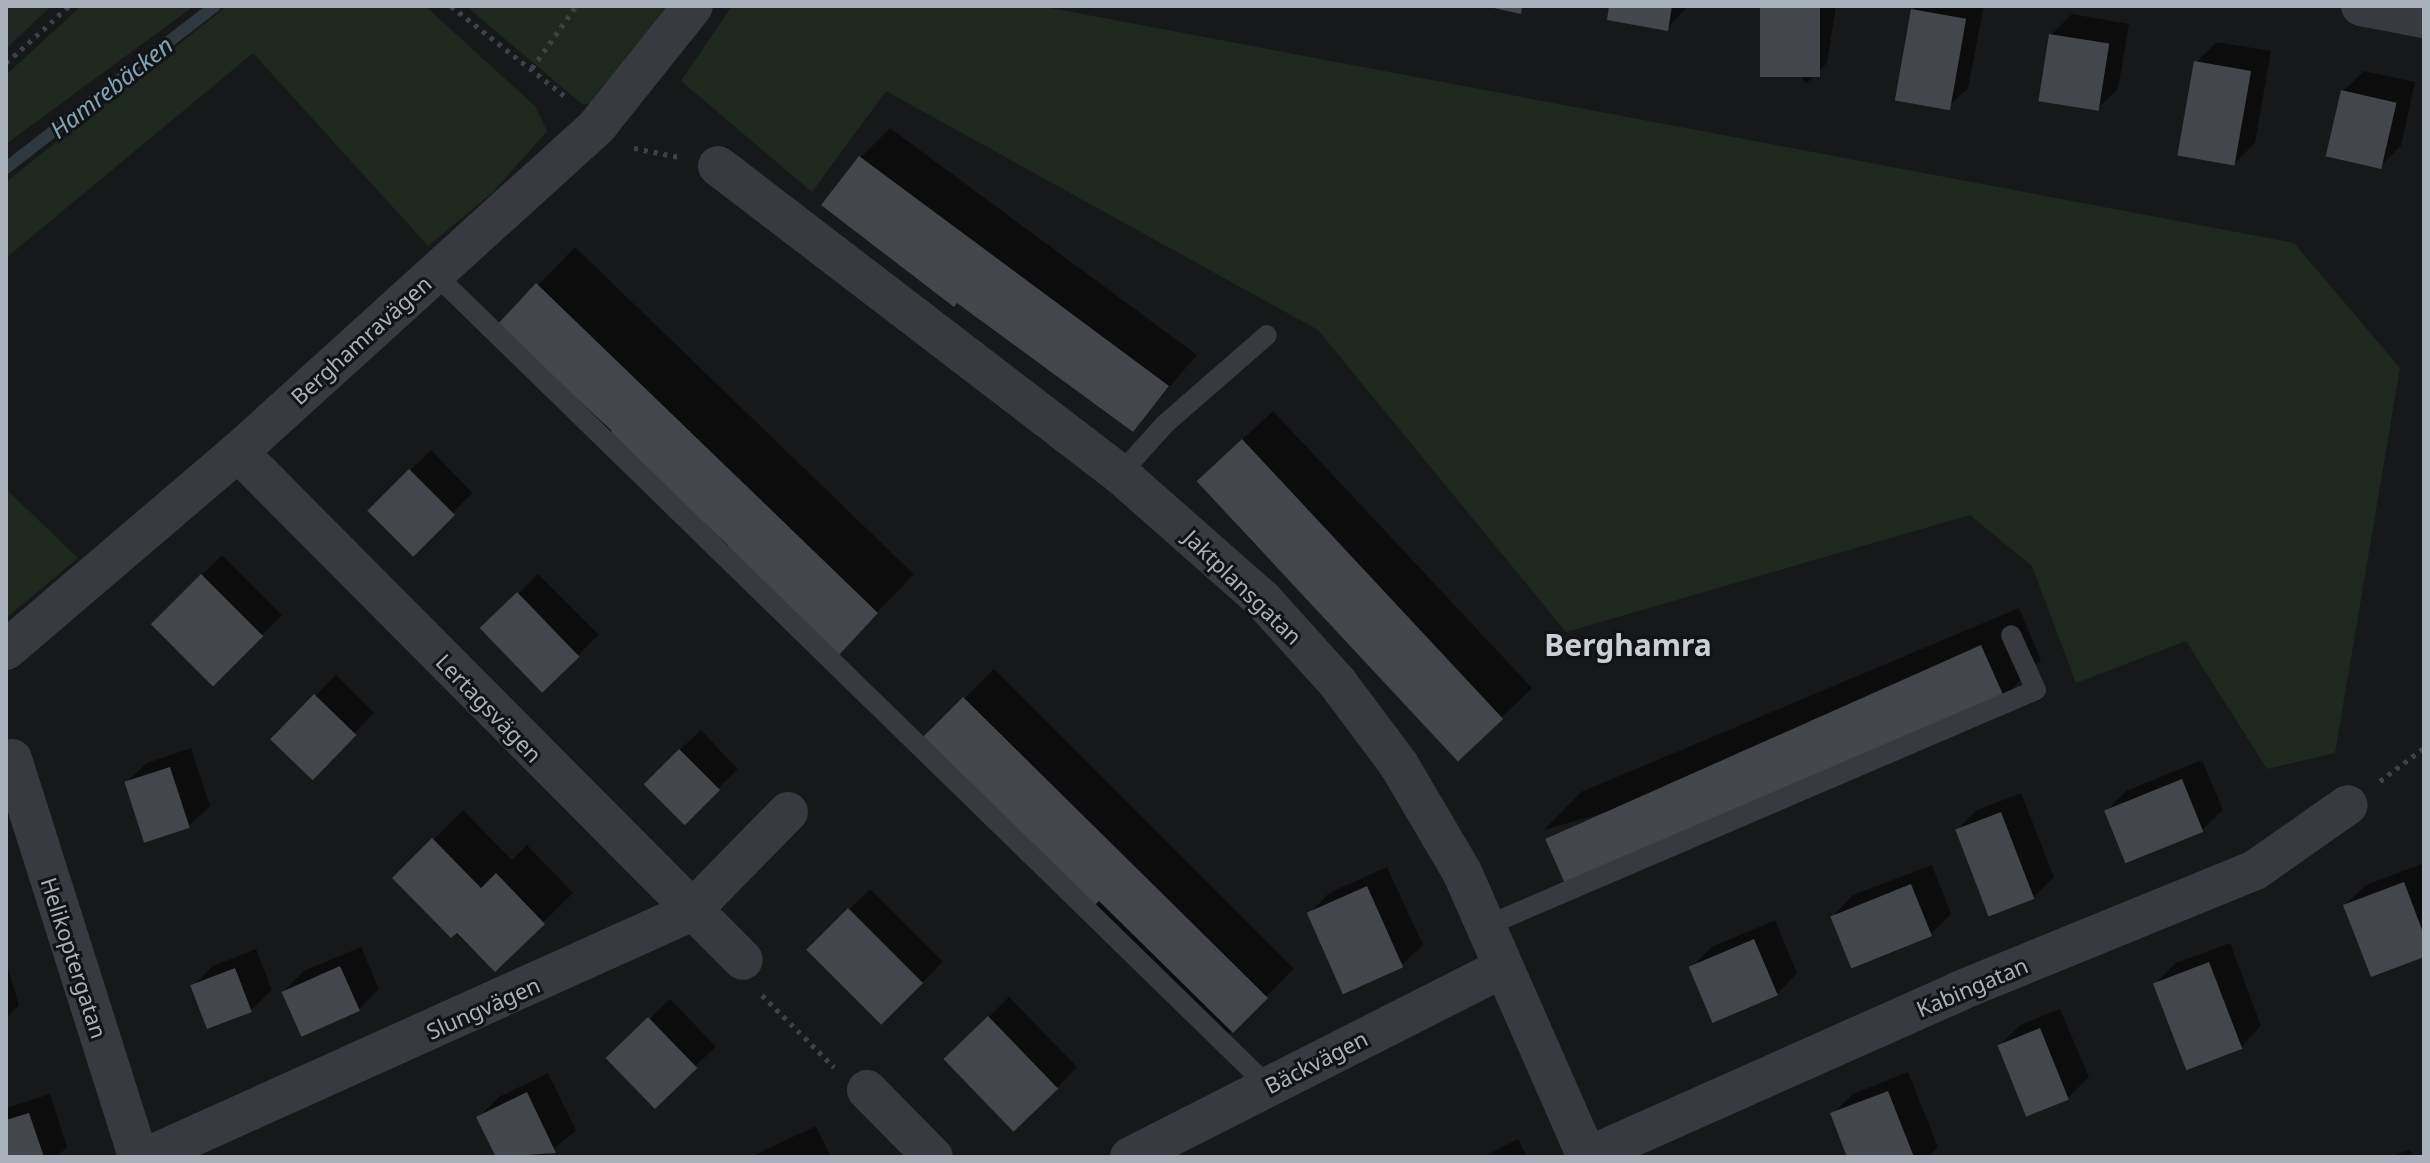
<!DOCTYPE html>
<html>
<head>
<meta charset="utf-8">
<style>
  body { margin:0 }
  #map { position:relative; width:2430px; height:1163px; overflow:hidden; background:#17181a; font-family:"Noto Sans",sans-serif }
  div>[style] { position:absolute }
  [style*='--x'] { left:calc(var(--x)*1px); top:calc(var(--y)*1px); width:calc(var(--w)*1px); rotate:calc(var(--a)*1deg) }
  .green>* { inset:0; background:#1f281f }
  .shadow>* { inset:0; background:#0007; transform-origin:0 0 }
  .stream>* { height:12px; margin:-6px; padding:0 6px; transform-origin:6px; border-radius:6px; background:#2d393e }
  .building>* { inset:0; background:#43464a; transform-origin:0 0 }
  .path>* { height:5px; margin-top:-2.5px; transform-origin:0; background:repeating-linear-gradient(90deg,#3e4146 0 4px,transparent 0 10px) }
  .lane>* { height:20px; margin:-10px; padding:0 10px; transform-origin:10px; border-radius:10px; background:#383a3f }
  .street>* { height:40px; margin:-20px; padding:0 20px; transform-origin:20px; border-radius:20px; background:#383a3f }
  span { translate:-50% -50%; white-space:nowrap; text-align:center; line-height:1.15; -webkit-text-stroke:6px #121315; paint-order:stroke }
  .street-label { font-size:22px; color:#a9b1ba }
  .water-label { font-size:24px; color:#80a4b5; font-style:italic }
  .district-label { font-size:30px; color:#cacfd6; font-weight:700 }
  .frame { position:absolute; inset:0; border:8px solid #a9b1ba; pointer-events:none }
</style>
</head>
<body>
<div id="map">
  <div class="green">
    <i style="clip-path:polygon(6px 6px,51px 6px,6px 49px)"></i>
    <i style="clip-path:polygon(81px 6px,194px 6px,6px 144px,6px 75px)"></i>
    <i style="clip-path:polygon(227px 6px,425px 6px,535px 106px,547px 131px,492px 193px,428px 246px,253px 53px,6px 258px,6px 182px)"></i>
    <i style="clip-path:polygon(466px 6px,672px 6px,598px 103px,582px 104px)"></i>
    <i style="clip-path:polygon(732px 6px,1040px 6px,2294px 243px,2400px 368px,2335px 753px,2267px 769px,2186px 641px,2076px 683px,2032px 566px,1970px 515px,1566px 632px,1318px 330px,886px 91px,812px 192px,681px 81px)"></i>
    <i style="clip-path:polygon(6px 489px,78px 558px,6px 618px)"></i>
  </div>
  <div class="shadow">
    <i style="clip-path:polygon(1611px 6px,1688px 6px,1667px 29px)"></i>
    <i style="clip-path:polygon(1762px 6px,1836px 6px,1827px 63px,1806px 84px)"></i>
    <i style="clip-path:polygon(1916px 6px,1984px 6px,1968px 88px,1947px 108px,1912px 10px)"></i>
    <i style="clip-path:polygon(2072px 14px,2129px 24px,2118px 89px,2097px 109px,2051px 35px)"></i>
    <i style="clip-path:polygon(2217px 42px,2271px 51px,2255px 143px,2235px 163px,2196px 62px)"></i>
    <i style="clip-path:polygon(2364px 71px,2415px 82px,2401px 146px,2380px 166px,2343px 91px)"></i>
    <i style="clip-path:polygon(890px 128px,1197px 355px,1133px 429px,860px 158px)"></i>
    <i style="left:575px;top:247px;width:471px;height:109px;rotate:44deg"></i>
    <i style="clip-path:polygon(1273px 411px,1532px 688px,1502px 717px,1261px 543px,1256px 546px,1198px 480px)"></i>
    <i style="left:431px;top:450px;width:60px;height:86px;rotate:46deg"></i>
    <i style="left:222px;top:555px;width:85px;height:97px;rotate:45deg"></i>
    <i style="left:538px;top:574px;width:86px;height:78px;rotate:45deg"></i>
    <i style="clip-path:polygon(2019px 608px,2041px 660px,2003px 698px,1544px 830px,1581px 792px)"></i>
    <i style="left:994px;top:669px;width:424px;height:98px;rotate:45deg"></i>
    <i style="left:336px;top:675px;width:54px;height:90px;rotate:45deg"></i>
    <i style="left:701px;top:730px;width:54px;height:77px;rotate:47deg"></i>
    <i style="clip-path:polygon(191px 748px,210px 806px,189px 826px,126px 783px,147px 763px)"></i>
    <i style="clip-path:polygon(2202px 760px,2223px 810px,2202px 830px,2106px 811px,2126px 791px)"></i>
    <i style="clip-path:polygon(2021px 793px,2054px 877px,2034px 897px,1957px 830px,1977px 810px)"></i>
    <i style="clip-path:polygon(463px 810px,512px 860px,527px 845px,573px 893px,495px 970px,395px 878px)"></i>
    <i style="clip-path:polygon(2424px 863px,2424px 955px,2345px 905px,2366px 885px)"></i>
    <i style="clip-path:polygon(1932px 865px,1951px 914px,1931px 934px,1833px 916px,1853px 895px)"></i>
    <i style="clip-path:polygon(1387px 867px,1423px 945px,1402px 965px,1344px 992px,1309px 914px,1329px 893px)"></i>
    <i style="left:870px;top:889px;width:103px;height:86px;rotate:45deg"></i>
    <i style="clip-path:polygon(1775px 920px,1797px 973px,1777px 994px,1692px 967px,1712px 947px)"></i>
    <i style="clip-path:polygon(2230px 943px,2261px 1026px,2241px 1047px,2155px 984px,2176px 963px)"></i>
    <i style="clip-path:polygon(361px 947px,379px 989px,359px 1009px,283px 992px,304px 971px)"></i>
    <i style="clip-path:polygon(256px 949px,272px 990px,251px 1010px,193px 986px,213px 966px)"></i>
    <i style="clip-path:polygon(6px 962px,19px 1005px,6px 1018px)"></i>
    <i style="clip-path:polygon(1009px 997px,1077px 1067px,1057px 1088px,947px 1059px)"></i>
    <i style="left:670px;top:999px;width:66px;height:86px;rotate:46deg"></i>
    <i style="clip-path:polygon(2060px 1009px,2089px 1077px,2068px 1098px,2000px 1045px,2020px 1025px)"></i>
    <i style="clip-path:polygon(1908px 1072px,1938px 1147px,1928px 1157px,1849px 1157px,1832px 1114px,1853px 1094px)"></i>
    <i style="clip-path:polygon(548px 1073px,576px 1131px,543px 1157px,498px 1157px,479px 1117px,499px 1097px)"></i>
    <i style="clip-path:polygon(50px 1094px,67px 1147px,57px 1157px,6px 1157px,6px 1108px)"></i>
    <i style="clip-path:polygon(816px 1126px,831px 1157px,750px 1157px)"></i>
    <i style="clip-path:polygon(1518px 1139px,1527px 1157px,1483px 1157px)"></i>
    <i style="clip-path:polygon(2410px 1150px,2413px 1157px,2387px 1157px)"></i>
  </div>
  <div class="stream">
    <i style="--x:6;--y:168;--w:264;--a:-37.8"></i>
  </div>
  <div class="building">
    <i style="clip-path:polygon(1485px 6px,1522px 6px,1521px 14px)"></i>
    <i style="clip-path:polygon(1609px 6px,1672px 6px,1668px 31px,1607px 20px)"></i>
    <i style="left:1760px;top:6px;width:60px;height:71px"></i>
    <i style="left:1911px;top:9px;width:56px;height:93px;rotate:10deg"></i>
    <i style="left:2049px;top:34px;width:61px;height:68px;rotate:9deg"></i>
    <i style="left:2194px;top:61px;width:58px;height:96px;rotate:10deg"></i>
    <i style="left:2341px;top:90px;width:57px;height:68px;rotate:13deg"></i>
    <i style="clip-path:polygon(859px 156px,1169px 386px,1133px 432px,957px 303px,954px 307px,821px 205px)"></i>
    <i style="clip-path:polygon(536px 283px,878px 613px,838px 656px,723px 550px,728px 545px,608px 435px,612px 431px,497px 325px)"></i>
    <i style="left:1242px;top:439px;width:383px;height:62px;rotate:47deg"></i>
    <i style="left:409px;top:469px;width:65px;height:59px;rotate:45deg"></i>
    <i style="left:201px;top:574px;width:88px;height:71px;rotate:45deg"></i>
    <i style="left:517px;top:592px;width:90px;height:52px;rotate:46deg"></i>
    <i style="left:1981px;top:645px;width:59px;height:477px;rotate:66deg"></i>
    <i style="left:314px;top:694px;width:59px;height:63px;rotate:44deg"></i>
    <i style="clip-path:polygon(963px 697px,1268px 998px,1233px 1033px,1099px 901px,1093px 907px,922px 738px)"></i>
    <i style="left:679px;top:749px;width:58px;height:50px;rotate:45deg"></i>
    <i style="left:170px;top:767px;width:64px;height:48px;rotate:72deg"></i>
    <i style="left:2182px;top:779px;width:57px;height:84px;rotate:68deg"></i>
    <i style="left:2001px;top:812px;width:93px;height:49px;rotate:69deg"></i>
    <i style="clip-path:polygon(432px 838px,481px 888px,496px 873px,545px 924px,495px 972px,457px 933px,451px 938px,392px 878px)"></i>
    <i style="clip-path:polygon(2404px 882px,2424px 935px,2424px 957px,2371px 977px,2343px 905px)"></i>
    <i style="left:1911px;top:884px;width:56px;height:87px;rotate:68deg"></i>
    <i style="left:1367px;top:886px;width:89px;height:66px;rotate:66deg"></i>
    <i style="left:848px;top:908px;width:106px;height:59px;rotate:45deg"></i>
    <i style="left:1754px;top:939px;width:61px;height:71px;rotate:67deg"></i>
    <i style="left:2209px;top:962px;width:93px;height:60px;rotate:69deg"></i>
    <i style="left:340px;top:966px;width:49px;height:64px;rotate:66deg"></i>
    <i style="left:235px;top:968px;width:47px;height:48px;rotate:69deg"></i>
    <i style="left:988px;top:1016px;width:101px;height:62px;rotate:46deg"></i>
    <i style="left:648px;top:1017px;width:71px;height:59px;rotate:46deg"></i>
    <i style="left:2040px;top:1028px;width:77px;height:46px;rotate:68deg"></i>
    <i style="clip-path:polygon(1888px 1091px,1914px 1157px,1847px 1157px,1830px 1113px)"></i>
    <i style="clip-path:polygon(527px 1092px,556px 1153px,496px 1157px,476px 1117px)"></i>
    <i style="clip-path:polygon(29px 1113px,44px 1157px,6px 1157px,6px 1120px)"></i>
  </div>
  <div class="path">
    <i style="--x:451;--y:6;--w:147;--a:38.4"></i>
    <i style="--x:6;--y:63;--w:85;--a:-42.1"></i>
    <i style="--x:532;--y:68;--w:76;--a:-54.6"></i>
    <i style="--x:634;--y:148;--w:46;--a:11.3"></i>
    <i style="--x:2380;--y:781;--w:55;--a:-36.9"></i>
    <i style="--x:762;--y:995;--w:102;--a:45"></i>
  </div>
  <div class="lane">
    <i style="--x:434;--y:273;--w:1165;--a:44.27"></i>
    <i style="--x:1120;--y:474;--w:67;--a:-48"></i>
    <i style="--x:1165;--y:424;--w:135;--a:-41.1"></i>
    <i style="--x:1486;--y:926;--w:598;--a:-23.22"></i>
    <i style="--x:2036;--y:690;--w:60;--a:-114.4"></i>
  </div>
  <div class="street">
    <i style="--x:2361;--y:6;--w:64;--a:10.8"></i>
    <i style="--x:718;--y:166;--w:506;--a:37.46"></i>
    <i style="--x:1120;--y:474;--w:189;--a:41.4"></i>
    <i style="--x:1262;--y:599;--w:112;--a:47.9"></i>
    <i style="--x:1337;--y:682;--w:104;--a:53.2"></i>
    <i style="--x:1399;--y:765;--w:124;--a:59.5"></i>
    <i style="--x:1462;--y:872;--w:311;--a:66.3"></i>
    <i style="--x:238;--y:452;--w:716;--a:45.17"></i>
    <i style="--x:6;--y:650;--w:305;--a:-40.5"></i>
    <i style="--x:238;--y:452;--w:486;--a:-42.2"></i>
    <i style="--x:598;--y:125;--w:152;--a:-51.4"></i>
    <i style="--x:12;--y:759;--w:417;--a:72.4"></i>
    <i style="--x:867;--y:1090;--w:94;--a:45.4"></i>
    <i style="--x:147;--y:1157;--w:596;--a:-24.28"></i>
    <i style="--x:690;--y:912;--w:140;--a:-45.6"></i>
    <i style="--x:1130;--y:1157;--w:418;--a:-26.9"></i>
    <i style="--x:1587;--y:1157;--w:407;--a:-24"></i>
    <i style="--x:1959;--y:991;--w:320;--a:-22.2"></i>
    <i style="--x:2255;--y:870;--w:113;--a:-35"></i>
  </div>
  <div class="street-label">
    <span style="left:361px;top:340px;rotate:-42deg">Berghamravägen</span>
    <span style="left:1243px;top:587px;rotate:44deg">Jaktplansgatan</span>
    <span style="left:489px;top:708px;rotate:46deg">Lertagsvägen</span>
    <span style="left:74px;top:958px;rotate:72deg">Helikoptergatan</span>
    <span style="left:1972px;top:987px;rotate:-23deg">Kabingatan</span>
    <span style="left:483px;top:1008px;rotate:-24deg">Slungvägen</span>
    <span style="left:1316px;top:1062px;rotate:-27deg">Bäckvägen</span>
  </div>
  <div class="water-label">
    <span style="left:111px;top:87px;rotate:-38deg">Hamrebäcken</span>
  </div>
  <div class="district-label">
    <span style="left:1628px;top:645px">Berghamra</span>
  </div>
  <div class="frame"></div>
</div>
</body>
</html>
